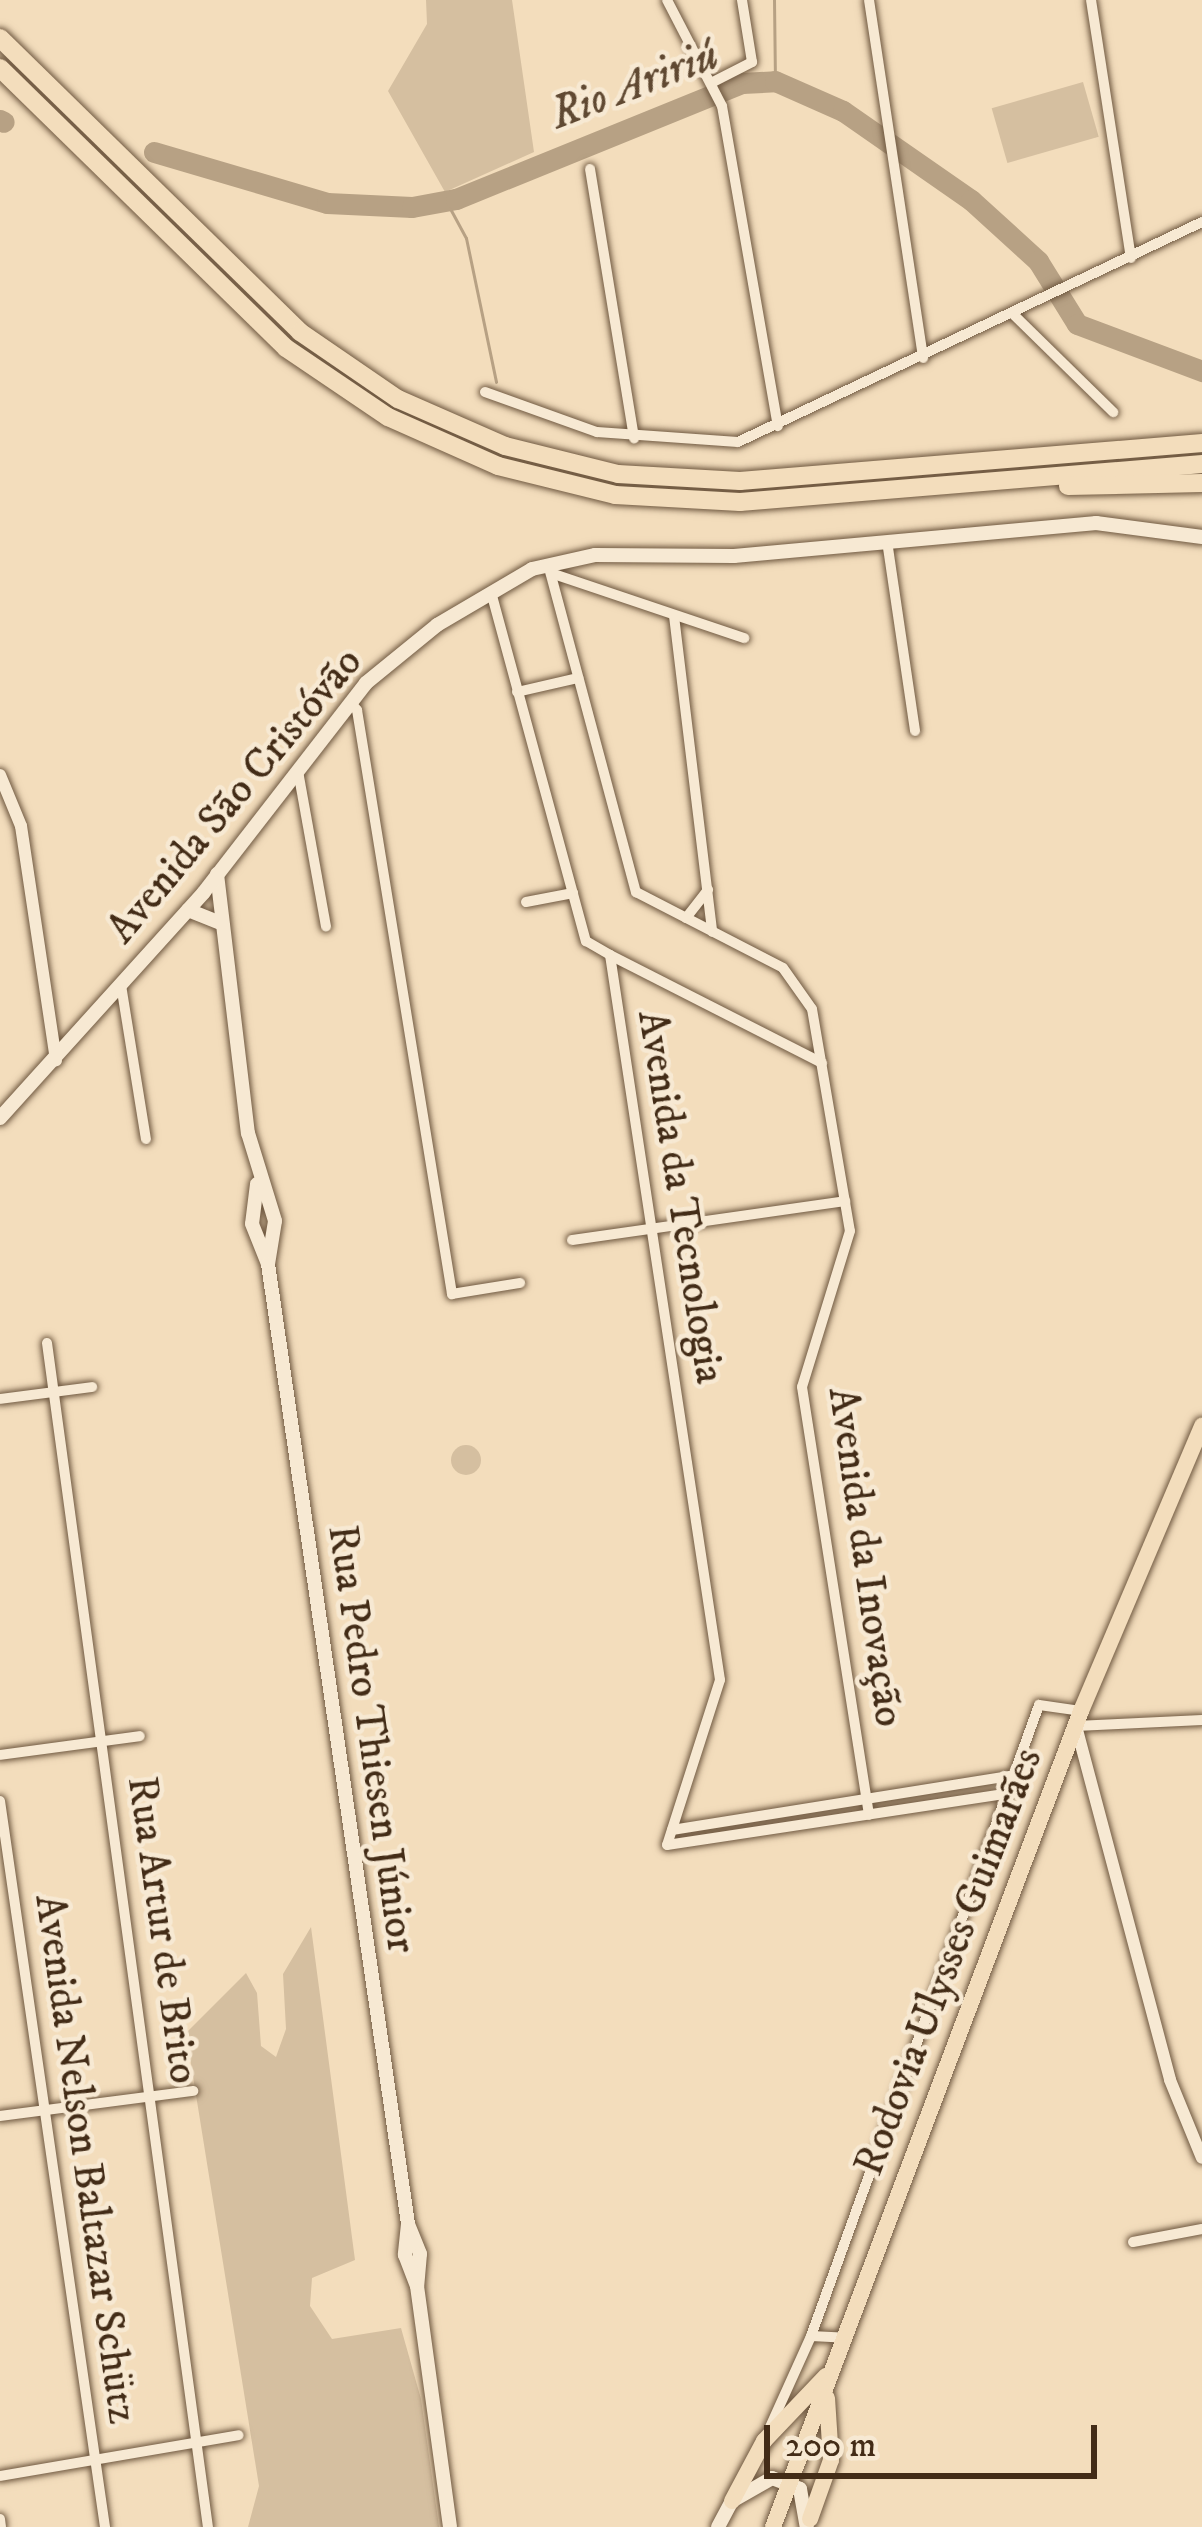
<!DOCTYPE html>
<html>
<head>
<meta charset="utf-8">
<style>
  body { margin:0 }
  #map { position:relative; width:1202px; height:2527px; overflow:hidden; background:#f3ddbc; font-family:"IM FELL DW Pica",serif }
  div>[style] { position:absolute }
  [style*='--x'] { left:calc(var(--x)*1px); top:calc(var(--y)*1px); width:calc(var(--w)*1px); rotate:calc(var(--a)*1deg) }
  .green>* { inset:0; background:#d5bfa0; transform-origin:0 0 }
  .round { border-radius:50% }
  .stream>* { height:3px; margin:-1.5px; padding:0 1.5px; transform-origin:1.5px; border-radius:1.5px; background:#b7a184 }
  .river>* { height:21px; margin:-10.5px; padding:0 10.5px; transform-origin:10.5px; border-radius:10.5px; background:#b7a184 }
  .roads { filter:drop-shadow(0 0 3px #6f5840) drop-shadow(0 0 3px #6f5840) }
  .minor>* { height:10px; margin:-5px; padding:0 5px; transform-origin:5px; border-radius:5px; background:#f7e9d3 }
  .tertiary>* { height:12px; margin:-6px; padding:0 6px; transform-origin:6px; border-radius:6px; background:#f7e9d3 }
  .secondary>* { height:14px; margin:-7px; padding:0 7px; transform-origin:7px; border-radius:7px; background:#f7e9d3 }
  .trunk>* { height:16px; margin:-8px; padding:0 8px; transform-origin:8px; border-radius:8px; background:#f3ddbc }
  .motorway>* { height:18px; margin:-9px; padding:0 9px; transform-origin:9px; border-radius:9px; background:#f3ddbc }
  span { translate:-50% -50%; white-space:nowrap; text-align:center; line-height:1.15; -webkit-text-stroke:9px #f7e9d3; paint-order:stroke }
  .street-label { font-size:42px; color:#432c17 }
  .water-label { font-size:45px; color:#604932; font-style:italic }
  .scale { position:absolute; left:764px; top:2425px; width:333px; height:54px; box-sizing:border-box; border:6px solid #432c17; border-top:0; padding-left:15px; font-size:36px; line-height:42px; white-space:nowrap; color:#432c17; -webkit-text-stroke:9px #f7e9d3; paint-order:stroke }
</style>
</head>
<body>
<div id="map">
  <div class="green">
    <i style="clip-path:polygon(426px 0,512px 0,534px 152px,445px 192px,388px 91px,427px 24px)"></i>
    <i style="left:1083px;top:82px;width:57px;height:95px;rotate:74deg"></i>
    <i class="round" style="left:451px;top:1445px;width:30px;height:30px"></i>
    <i style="clip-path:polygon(311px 1927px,355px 2260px,312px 2278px,310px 2306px,332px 2339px,401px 2328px,421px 2399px,439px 2527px,248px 2527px,259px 2486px,186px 2033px,246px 1973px,257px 1993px,261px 2046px,276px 2057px,286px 2029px,283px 1974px)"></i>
  </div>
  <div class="stream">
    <i style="--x:774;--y:0;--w:81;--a:89.3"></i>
    <i style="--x:446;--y:201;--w:42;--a:61.6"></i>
    <i style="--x:466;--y:238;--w:147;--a:78.2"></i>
  </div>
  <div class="river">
    <i style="--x:0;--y:120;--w:4;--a:27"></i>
    <i style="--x:154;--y:152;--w:180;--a:16.4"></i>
    <i style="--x:327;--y:203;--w:85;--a:2.7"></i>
    <i style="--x:412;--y:207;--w:45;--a:-10.3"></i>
    <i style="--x:456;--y:199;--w:309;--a:-22.1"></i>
    <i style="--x:742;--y:83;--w:33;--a:-3"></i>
    <i style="--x:775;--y:81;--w:74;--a:23.8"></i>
    <i style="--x:843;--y:111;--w:156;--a:34.8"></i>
    <i style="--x:971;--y:200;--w:91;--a:42.3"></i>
    <i style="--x:1038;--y:261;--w:74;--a:58.2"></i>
    <i style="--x:1077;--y:324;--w:134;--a:20.6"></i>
  </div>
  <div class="roads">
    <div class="minor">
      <i style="--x:667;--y:0;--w:119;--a:62.6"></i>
      <i style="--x:722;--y:106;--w:325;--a:80.1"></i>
      <i style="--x:869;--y:0;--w:362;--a:81.4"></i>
      <i style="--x:1091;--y:0;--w:261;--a:81.2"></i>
      <i style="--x:713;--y:82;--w:44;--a:-27.1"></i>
      <i style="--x:752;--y:62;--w:63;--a:-99.2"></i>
      <i style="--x:590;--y:169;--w:273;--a:80.7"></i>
      <i style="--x:1014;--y:315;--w:139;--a:44.4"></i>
      <i style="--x:485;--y:392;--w:119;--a:19.7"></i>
      <i style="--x:597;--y:432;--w:141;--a:4.1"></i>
      <i style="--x:738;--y:442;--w:514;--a:-25.37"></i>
      <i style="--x:887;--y:541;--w:192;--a:81.6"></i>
      <i style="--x:548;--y:564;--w:340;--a:75"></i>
      <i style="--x:636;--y:892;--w:165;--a:27.3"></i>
      <i style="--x:783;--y:968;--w:50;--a:54.7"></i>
      <i style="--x:812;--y:1009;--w:225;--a:80.3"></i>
      <i style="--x:850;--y:1231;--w:163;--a:107.1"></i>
      <i style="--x:802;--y:1387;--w:433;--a:81.1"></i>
      <i style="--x:551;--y:573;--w:204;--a:18.6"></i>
      <i style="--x:491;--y:592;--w:362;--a:74.8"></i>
      <i style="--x:586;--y:941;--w:28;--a:30"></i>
      <i style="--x:610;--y:955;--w:733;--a:81.37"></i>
      <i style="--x:720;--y:1680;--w:173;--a:107.8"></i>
      <i style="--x:667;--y:1845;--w:346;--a:-8.6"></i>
      <i style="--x:674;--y:616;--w:318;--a:83.1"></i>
      <i style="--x:517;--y:692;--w:63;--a:-12.9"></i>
      <i style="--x:350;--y:702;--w:11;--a:49"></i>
      <i style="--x:357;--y:710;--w:592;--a:80.76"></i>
      <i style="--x:452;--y:1294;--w:69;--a:-9.2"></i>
      <i style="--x:298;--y:771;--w:158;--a:79.8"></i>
      <i style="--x:526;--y:902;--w:48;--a:-10.8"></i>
      <i style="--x:686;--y:918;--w:36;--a:-52"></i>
      <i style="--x:610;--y:955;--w:238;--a:27"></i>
      <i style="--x:121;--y:985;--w:156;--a:80.8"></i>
      <i style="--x:572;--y:1240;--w:276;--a:-8.1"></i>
      <i style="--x:47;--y:1343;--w:1195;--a:82.26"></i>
      <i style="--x:0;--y:1399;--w:93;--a:-7.4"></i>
      <i style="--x:1076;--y:1726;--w:126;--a:-2.7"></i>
      <i style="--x:0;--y:1755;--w:141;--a:-7.7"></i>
      <i style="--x:0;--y:1801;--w:734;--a:81.77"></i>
      <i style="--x:672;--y:1830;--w:348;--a:-9.1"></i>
      <i style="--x:0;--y:2116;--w:195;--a:-7.4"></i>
      <i style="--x:1133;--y:2242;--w:70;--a:-10.7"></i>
      <i style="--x:811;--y:2336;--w:35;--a:3"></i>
      <i style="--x:770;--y:2427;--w:100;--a:-65.7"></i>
      <i style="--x:811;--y:2336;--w:671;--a:-70.13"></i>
      <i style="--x:1039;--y:1705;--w:42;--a:8.1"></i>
      <i style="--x:0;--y:2476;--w:242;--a:-9.7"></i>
      <i style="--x:0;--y:2519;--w:8;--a:83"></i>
    </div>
    <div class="tertiary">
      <i style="--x:0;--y:775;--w:55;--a:67.6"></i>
      <i style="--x:21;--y:826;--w:237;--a:81.5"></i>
      <i style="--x:1076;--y:1726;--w:366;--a:75.1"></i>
      <i style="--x:1170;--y:2080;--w:84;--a:67.7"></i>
    </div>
    <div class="secondary">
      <i style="--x:217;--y:874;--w:261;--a:83.2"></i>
      <i style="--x:248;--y:1133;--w:92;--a:72.9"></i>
      <i style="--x:275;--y:1221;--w:44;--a:99.2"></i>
      <i style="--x:188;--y:910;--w:35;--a:22"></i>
      <i style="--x:0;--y:1118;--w:304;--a:-47.9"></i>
      <i style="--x:204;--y:892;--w:264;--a:-52.2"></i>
      <i style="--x:366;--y:683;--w:92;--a:-39.2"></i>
      <i style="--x:437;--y:625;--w:110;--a:-30.5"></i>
      <i style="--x:532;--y:569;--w:65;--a:-12.5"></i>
      <i style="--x:595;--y:555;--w:139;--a:0.4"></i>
      <i style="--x:734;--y:556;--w:364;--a:-5.2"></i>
      <i style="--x:1096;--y:523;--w:107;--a:7.5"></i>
      <i style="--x:257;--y:1184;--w:40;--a:97.1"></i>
      <i style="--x:252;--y:1224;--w:43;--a:68.2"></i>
      <i style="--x:268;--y:1264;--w:970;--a:81.7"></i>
      <i style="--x:408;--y:2224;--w:32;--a:68"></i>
      <i style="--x:420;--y:2254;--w:32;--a:95"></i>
      <i style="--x:417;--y:2286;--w:243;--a:82.2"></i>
      <i style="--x:408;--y:2224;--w:31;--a:96"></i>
      <i style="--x:405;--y:2255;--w:33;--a:69"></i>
      <i style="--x:718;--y:2527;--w:30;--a:-62"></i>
      <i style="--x:732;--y:2501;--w:46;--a:-29.9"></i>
      <i style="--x:772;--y:2478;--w:30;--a:21"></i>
      <i style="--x:800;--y:2489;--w:39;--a:80"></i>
    </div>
    <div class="trunk">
      <i style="--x:732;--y:2501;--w:68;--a:-61.9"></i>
      <i style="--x:764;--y:2441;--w:90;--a:-46.4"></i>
      <i style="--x:810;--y:2519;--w:63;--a:-70.4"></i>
      <i style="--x:831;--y:2460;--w:62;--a:-93.7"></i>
      <i style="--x:773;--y:2527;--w:872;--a:-69.32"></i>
      <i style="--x:1081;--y:1711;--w:310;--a:-67"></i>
    </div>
    <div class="motorway">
      <i style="--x:0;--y:38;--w:420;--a:44.4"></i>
      <i style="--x:300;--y:332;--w:119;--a:34.4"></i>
      <i style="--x:398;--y:399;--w:117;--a:23.7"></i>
      <i style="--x:505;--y:446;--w:116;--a:13.9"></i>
      <i style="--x:618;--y:474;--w:122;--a:3.3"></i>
      <i style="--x:740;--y:481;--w:464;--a:-4.7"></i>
      <i style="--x:0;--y:68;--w:400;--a:44.4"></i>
      <i style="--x:286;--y:348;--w:123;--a:34.1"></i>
      <i style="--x:388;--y:417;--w:120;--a:24"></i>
      <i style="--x:498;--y:466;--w:121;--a:13.9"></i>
      <i style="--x:615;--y:495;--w:125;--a:3.2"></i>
      <i style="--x:740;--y:502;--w:464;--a:-4.7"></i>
      <i style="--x:1068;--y:486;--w:134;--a:-1.3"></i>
    </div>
  </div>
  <div class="street-label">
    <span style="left:235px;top:796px;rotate:-50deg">Avenida São Cristóvão</span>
    <span style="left:680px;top:1197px;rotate:81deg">Avenida da Tecnologia</span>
    <span style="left:865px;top:1557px;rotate:82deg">Avenida da Inovação</span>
    <span style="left:371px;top:1739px;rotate:82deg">Rua Pedro Thiesen Júnior</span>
    <span style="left:162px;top:1930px;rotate:82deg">Rua Artur de Brito</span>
    <span style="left:949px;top:1962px;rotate:-69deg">Rodovia Ulysses Guimarães</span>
    <span style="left:85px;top:2159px;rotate:82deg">Avenida Nelson Baltazar Schütz</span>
  </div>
  <div class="water-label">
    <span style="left:635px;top:86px;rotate:-21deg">Rio Aririú</span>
  </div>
  <div class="scale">200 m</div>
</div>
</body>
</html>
